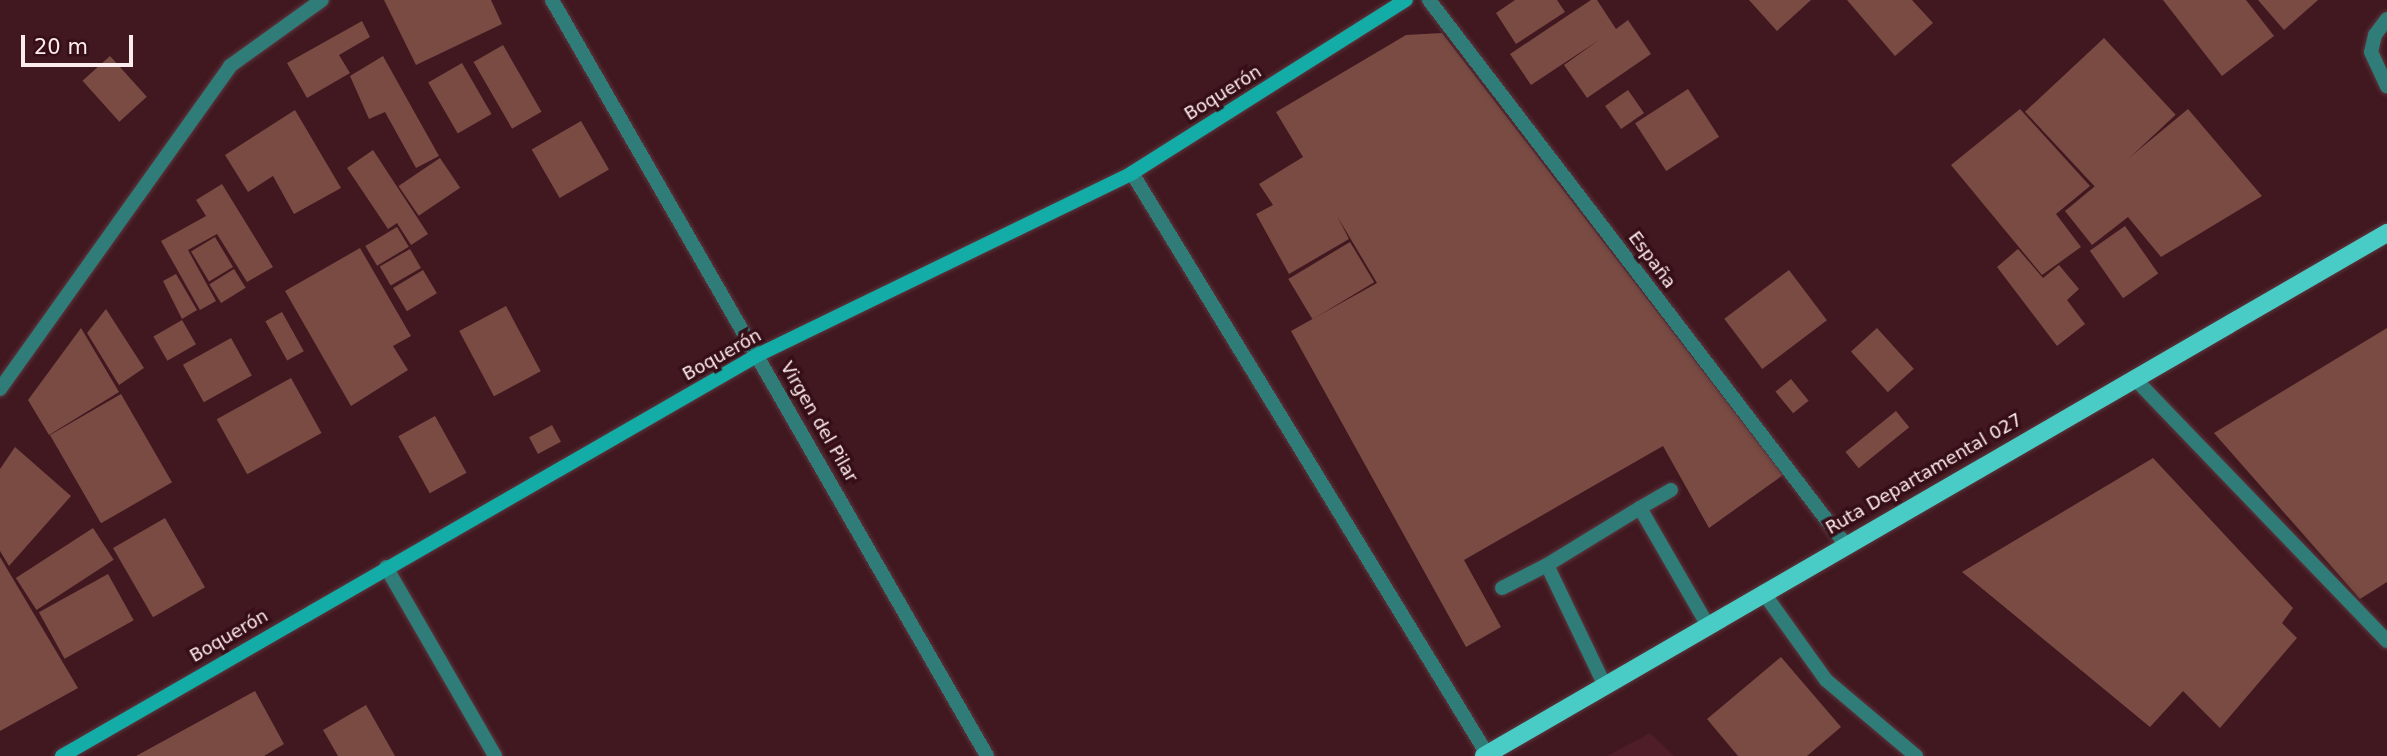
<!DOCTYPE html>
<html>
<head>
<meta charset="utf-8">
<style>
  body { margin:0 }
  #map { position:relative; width:2387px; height:756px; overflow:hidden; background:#411820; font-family:"DejaVu Sans",sans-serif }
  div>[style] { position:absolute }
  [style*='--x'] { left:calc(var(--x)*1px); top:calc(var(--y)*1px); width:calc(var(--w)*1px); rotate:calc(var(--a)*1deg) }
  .built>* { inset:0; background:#4e1d27 }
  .building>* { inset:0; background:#794b43; transform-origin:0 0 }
  .roads { filter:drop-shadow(0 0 2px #5b363d) drop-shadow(0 0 2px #5b363d) }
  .lane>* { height:14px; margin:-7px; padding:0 7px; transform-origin:7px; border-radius:7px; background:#2f7c78 }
  .street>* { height:14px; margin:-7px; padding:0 7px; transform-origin:7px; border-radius:7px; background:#2f7c78 }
  .secondary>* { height:14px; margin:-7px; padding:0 7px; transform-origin:7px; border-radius:7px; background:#14aca6 }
  .primary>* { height:18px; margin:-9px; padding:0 9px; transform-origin:9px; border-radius:9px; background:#48ccc5 }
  span { translate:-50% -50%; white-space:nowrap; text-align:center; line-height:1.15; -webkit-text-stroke:7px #360e17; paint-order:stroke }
  .street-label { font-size:18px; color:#fdebed }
  .scale { position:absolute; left:21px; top:35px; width:112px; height:32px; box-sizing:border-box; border:4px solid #fdebed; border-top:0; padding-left:9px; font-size:21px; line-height:24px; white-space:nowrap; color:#fdebed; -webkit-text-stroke:5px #360e17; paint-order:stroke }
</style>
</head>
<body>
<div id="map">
  <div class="built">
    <i style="clip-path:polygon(1650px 733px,1674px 756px,1607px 756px)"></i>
  </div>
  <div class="building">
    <i style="clip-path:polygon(384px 0,491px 0,502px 24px,416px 65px)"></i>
    <i style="clip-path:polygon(1515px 0,1557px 0,1565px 12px,1516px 44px,1496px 13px)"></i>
    <i style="clip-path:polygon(1591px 0,1597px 0,1616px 29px,1628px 20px,1651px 54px,1587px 98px,1564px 65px,1599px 40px,1531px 85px,1510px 54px)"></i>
    <i style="clip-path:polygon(1749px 0,1811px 0,1777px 31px)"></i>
    <i style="clip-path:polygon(1847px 0,1912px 0,1933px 23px,1895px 56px)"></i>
    <i style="clip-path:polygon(2163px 0,2246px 0,2274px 36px,2222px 76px)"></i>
    <i style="clip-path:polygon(2258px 0,2318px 0,2284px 30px)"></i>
    <i style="clip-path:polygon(362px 21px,370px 37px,339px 55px,350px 73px,307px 98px,287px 63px)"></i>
    <i style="clip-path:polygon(1442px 33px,1783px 475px,1709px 528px,1663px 446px,1464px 560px,1501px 627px,1466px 647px,1291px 331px,1377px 283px,1337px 216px,1349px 239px,1289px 274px,1256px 214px,1273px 205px,1259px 184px,1303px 157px,1276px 112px,1406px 35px)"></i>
    <i style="left:2104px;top:38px;width:105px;height:108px;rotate:47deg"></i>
    <i style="left:503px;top:45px;width:77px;height:34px;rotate:60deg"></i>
    <i style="left:110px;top:56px;width:55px;height:37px;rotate:48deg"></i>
    <i style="clip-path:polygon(383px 56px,439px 156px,416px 168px,385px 112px,369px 119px,350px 76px)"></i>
    <i style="left:462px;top:63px;width:59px;height:39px;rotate:60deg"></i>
    <i style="left:1688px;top:89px;width:57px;height:63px;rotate:57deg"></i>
    <i style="left:1628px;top:90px;width:28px;height:28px;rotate:55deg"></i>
    <i style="clip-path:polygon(2020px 109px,2090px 186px,2056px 214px,2081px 247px,2042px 275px,1951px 165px)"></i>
    <i style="clip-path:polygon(2188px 109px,2262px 196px,2161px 257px,2128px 217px,2092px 245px,2065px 211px)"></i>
    <i style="clip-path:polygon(295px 110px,341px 188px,294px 214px,273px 176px,248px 192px,225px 155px)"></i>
    <i style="left:581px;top:121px;width:56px;height:57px;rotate:60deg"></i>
    <i style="clip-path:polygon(373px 150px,428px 234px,411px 245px,397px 223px,388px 229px,347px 168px)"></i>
    <i style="left:440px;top:158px;width:36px;height:50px;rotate:56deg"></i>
    <i style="clip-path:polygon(222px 184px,273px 267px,247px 282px,217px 234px,188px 250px,216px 301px,200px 310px,161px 241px,206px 216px,196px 200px)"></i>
    <i style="left:2125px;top:226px;width:58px;height:43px;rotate:55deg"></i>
    <i style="left:397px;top:227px;width:23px;height:37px;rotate:59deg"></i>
    <i style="left:215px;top:237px;width:35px;height:28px;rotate:59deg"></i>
    <i style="left:1350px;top:242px;width:47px;height:72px;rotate:59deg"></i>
    <i style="clip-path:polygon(360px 248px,411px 336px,393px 346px,408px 370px,351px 406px,285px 291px)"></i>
    <i style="left:410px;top:249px;width:22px;height:35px;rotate:60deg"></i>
    <i style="clip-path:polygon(2018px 249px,2043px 278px,2059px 265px,2079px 289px,2067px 300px,2085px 324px,2057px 346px,1997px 267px)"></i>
    <i style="left:234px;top:269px;width:22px;height:29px;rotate:58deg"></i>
    <i style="left:423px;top:270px;width:27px;height:35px;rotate:59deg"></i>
    <i style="left:1789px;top:270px;width:63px;height:81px;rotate:53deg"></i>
    <i style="clip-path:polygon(176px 274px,197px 310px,182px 319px,163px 281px)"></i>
    <i style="left:506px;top:306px;width:74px;height:53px;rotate:62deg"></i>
    <i style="clip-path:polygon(106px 309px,144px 368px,119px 385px,87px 333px)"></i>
    <i style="left:282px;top:312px;width:45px;height:19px;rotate:61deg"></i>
    <i style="left:182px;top:320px;width:28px;height:33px;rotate:60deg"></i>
    <i style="clip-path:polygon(81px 328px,119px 392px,49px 435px,28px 400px)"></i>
    <i style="left:1877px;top:328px;width:55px;height:35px;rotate:48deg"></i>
    <i style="clip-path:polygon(2387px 328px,2387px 582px,2360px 599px,2214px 433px)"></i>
    <i style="left:231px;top:338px;width:43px;height:55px;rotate:61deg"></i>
    <i style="left:291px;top:378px;width:63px;height:85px;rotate:61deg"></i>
    <i style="left:1791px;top:379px;width:28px;height:20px;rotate:51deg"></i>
    <i style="left:121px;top:394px;width:102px;height:82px;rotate:60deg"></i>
    <i style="left:1896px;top:411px;width:21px;height:65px;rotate:51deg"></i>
    <i style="left:435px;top:416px;width:65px;height:42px;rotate:61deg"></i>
    <i style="left:552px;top:425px;width:19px;height:26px;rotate:62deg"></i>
    <i style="clip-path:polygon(15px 447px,71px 496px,9px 566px,0 551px,0 469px)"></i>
    <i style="clip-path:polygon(2153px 458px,2293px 608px,2282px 623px,2297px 638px,2220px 728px,2183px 691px,2150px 727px,1962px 572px)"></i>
    <i style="left:165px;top:518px;width:80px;height:60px;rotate:60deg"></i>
    <i style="left:93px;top:528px;width:38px;height:92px;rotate:57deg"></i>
    <i style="clip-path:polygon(0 557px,78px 688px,0 731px)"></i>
    <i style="left:108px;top:574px;width:53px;height:79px;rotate:61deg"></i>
    <i style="clip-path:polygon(1781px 657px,1841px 727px,1807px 756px,1738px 756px,1707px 719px)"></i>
    <i style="clip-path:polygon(255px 691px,284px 744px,264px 756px,136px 756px)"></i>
    <i style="clip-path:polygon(366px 705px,395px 756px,338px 756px,323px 730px)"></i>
  </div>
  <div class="roads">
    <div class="lane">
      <i style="--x:2387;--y:19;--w:20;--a:127"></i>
      <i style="--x:2375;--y:35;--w:17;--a:103"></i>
      <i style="--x:2371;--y:52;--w:38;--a:65"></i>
      <i style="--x:1671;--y:490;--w:36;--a:150"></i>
      <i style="--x:1640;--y:508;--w:136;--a:60"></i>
      <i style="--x:1547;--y:565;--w:109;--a:-31.5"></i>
      <i style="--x:1502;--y:588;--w:51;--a:-27.1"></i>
      <i style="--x:1547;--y:565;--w:134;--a:64.4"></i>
    </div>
    <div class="street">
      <i style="--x:552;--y:0;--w:872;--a:60.08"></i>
      <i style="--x:1429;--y:0;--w:685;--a:52.59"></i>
      <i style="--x:1132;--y:173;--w:681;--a:58.57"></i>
      <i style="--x:2134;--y:378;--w:365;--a:46.1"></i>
      <i style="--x:0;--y:389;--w:397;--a:-54.5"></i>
      <i style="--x:230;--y:66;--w:113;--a:-35.7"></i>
      <i style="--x:386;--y:567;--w:218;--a:60"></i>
      <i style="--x:1763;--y:592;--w:108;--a:54.4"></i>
      <i style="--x:1826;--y:680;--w:118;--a:40.2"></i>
    </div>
    <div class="secondary">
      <i style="--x:62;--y:756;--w:803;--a:-29.95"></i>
      <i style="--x:758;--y:355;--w:416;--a:-25.9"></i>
      <i style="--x:1132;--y:173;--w:324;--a:-32.3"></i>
    </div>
    <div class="primary">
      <i style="--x:1484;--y:756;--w:1044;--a:-30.08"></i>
    </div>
  </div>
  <div class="street-label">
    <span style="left:1223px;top:93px;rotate:-32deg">Boquerón</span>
    <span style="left:1652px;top:260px;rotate:53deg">España</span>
    <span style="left:722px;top:355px;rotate:-29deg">Boquerón</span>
    <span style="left:819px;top:422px;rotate:60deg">Virgen del Pilar</span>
    <span style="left:1924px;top:474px;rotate:-30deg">Ruta Departamental 027</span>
    <span style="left:229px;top:636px;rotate:-30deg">Boquerón</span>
  </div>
  <div class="scale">20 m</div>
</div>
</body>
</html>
